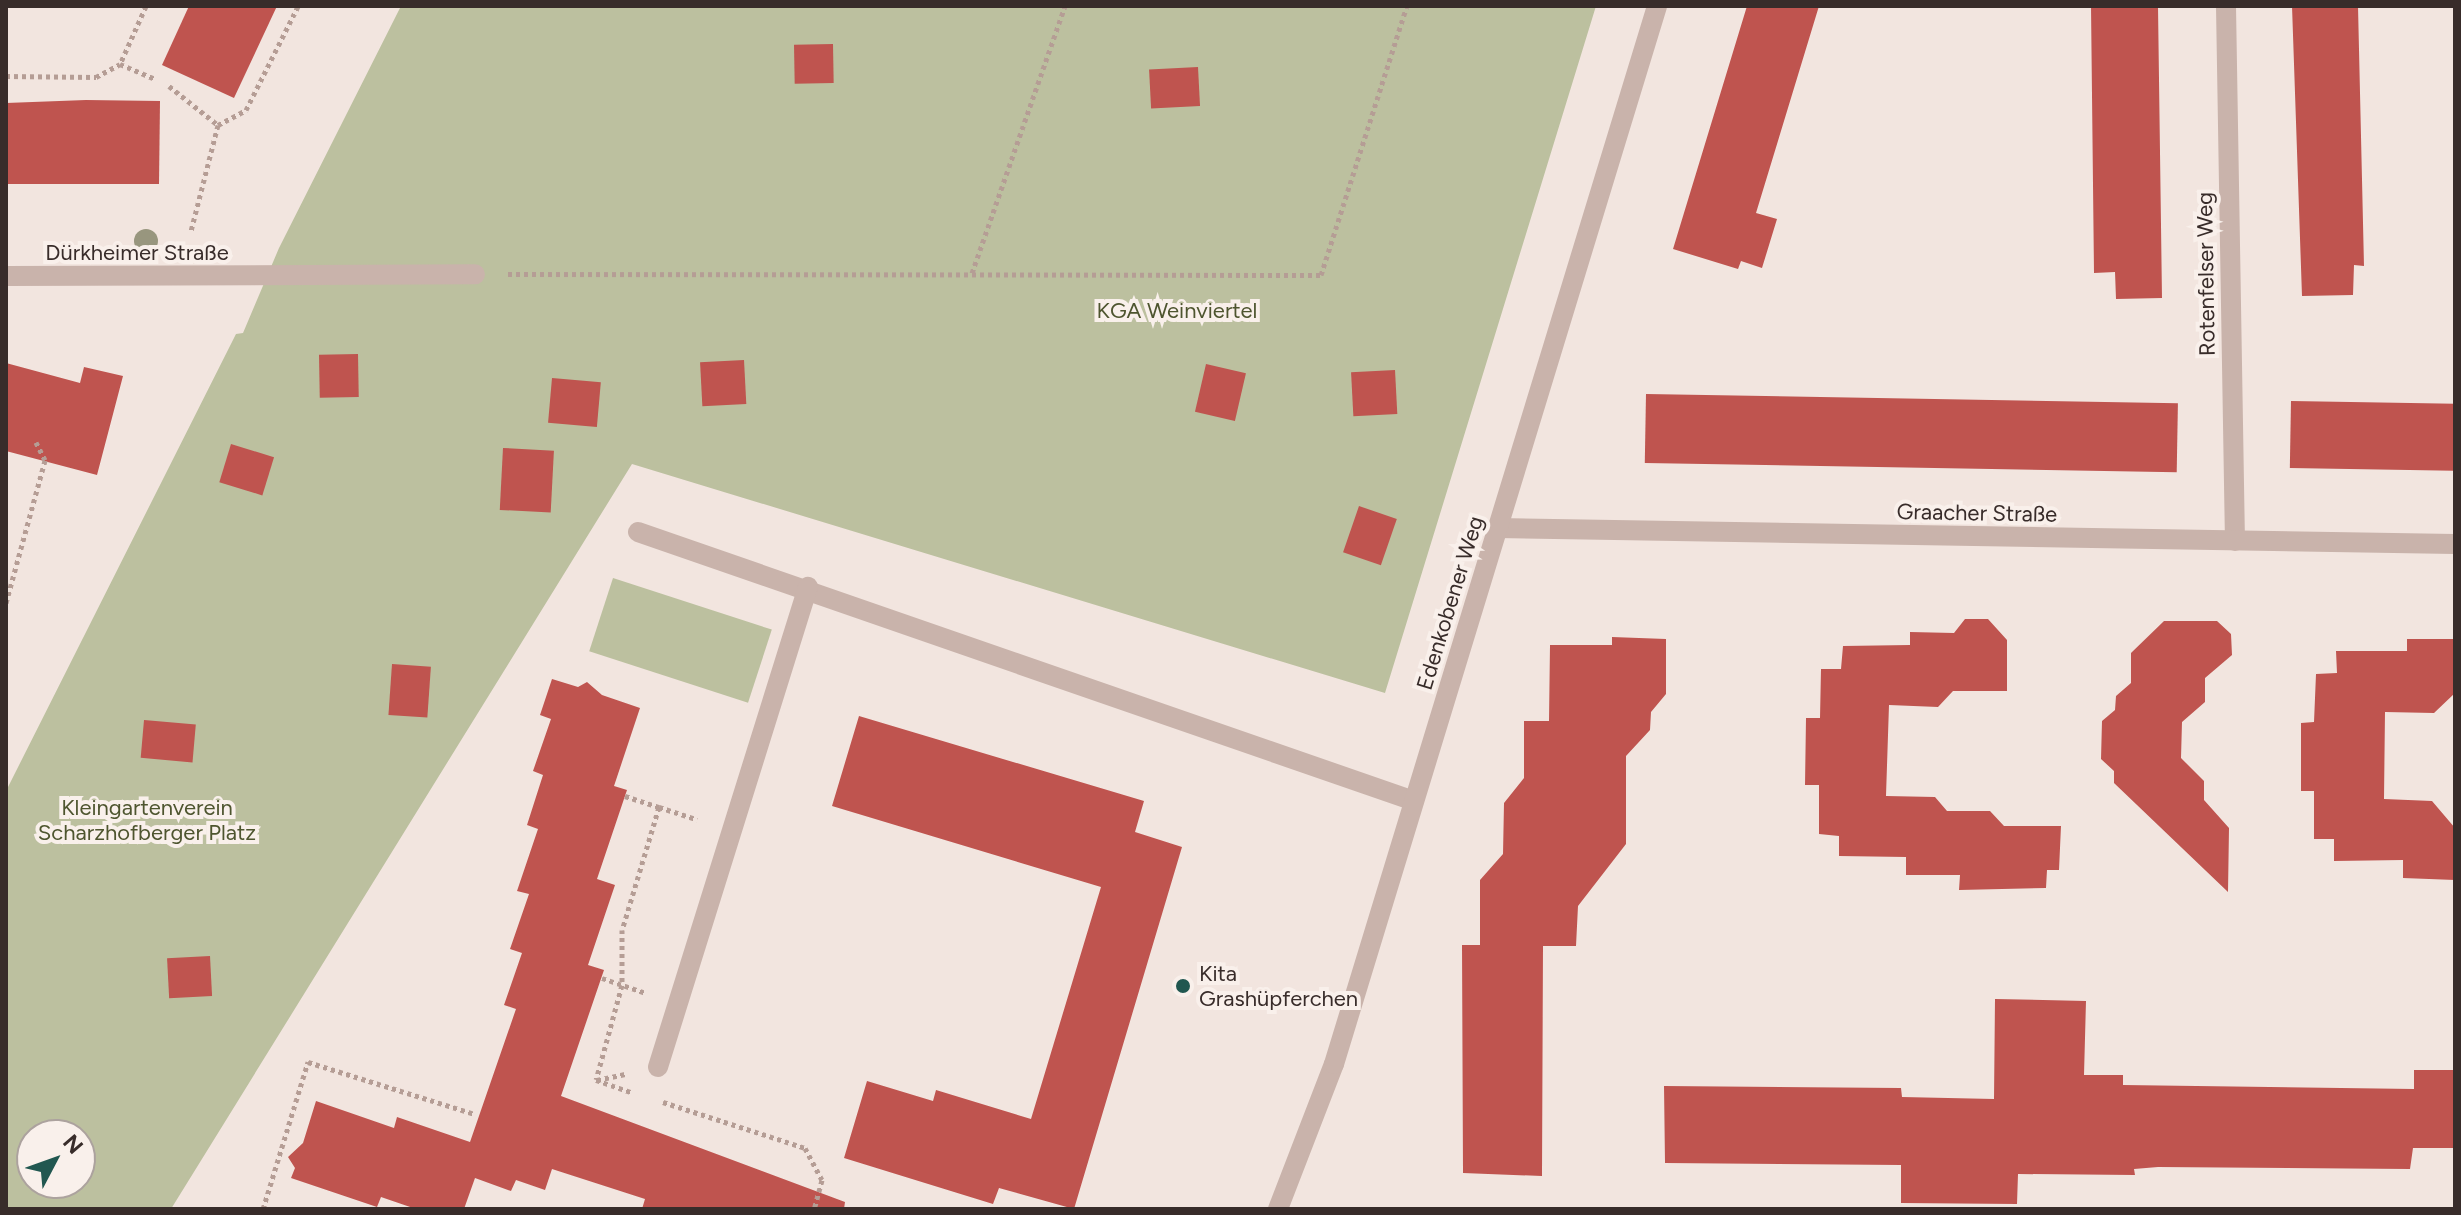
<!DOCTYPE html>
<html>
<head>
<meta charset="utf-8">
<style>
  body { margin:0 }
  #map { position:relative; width:2461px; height:1215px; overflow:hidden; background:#f2e5df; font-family:Figtree,sans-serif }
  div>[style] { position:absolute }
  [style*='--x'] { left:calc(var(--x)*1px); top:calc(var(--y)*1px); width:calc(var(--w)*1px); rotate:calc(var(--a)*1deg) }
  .green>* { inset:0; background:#bcc09f; transform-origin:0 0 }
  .building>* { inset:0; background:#bf544f; transform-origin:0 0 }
  .path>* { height:5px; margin-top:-2.5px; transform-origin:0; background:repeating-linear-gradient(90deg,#b59d95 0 4px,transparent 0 8px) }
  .minor>* { height:20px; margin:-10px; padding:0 10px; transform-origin:10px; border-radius:10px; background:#c9b3ab }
  .trees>* { width:24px; height:24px; margin:-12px; border-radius:50%; background:#98967e }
  .dots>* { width:22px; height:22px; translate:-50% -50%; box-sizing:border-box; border:4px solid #f9f0eb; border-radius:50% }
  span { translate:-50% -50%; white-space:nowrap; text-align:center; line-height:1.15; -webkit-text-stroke:8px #f9f0eb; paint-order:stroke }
  .street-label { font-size:22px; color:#382c2a }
  .park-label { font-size:22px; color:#4e552f }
  .poi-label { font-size:22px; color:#382c2a }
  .left { translate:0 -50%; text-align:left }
  .frame { position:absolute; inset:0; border:8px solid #382c2a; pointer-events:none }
  .north { position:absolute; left:16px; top:1119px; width:80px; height:80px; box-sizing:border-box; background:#f9f0eb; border:2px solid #aca29e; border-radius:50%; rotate:49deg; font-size:22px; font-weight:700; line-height:32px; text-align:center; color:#382c2a }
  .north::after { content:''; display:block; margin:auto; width:28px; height:36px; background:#215750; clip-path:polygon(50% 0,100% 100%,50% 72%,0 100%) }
</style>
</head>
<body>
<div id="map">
  <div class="green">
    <i style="clip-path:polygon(evenodd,401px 6px,1596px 6px,1385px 693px,632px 464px,171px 1209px,6px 1209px,6px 791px,236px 334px,243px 333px,279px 248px,401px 6px,32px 1135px,80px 1135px,80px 1183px,32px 1183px,32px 1135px)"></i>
    <i style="left:613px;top:578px;width:167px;height:77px;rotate:18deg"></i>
  </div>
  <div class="building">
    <i style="clip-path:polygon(189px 6px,277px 6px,234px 98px,162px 65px)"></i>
    <i style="clip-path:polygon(1747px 6px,1819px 6px,1756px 213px,1777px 219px,1762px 268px,1741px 261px,1738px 269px,1673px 249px)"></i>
    <i style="clip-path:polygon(2091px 6px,2158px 6px,2162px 298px,2116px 299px,2115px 272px,2094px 273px)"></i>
    <i style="clip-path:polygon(2292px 6px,2358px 6px,2364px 266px,2354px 265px,2353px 295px,2302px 296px)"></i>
    <i style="left:833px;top:44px;width:39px;height:39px;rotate:89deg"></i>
    <i style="left:1198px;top:67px;width:39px;height:49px;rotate:87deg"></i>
    <i style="clip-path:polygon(86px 100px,160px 101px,159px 184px,6px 184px,6px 103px)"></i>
    <i style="left:358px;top:354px;width:43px;height:39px;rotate:89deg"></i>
    <i style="left:744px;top:360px;width:44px;height:44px;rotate:87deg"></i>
    <i style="clip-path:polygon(6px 363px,80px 383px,84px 367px,123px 376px,97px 475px,6px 451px)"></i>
    <i style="left:1206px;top:364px;width:41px;height:49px;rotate:13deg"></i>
    <i style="left:1395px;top:370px;width:44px;height:44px;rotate:87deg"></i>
    <i style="left:552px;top:378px;width:49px;height:45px;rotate:5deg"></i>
    <i style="left:1646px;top:394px;width:532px;height:69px;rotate:1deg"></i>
    <i style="left:2291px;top:401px;width:164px;height:67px;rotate:1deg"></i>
    <i style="left:231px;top:444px;width:45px;height:40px;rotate:17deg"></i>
    <i style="left:503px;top:448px;width:51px;height:62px;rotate:3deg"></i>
    <i style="left:1359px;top:506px;width:40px;height:49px;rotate:19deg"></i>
    <i style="clip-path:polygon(1965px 619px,1988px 619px,2007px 640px,2007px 691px,1953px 691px,1938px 707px,1889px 705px,1886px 796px,1935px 797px,1947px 811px,1990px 811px,2004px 826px,2061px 826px,2059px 870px,2047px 870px,2046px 888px,1959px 890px,1960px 875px,1906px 875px,1906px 857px,1839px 856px,1839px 836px,1819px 834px,1819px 785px,1805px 785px,1806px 718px,1820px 718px,1821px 669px,1841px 669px,1843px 646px,1910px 645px,1910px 632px,1954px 633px)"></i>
    <i style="clip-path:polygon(2164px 621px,2217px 621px,2231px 634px,2232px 655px,2205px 678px,2205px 702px,2182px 722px,2181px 758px,2204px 781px,2204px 800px,2229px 828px,2228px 892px,2114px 783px,2114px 771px,2101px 759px,2102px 721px,2115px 710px,2116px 696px,2131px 683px,2131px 653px)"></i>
    <i style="clip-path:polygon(1612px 637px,1666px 639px,1666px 694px,1651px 712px,1650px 730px,1626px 756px,1626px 844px,1578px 906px,1576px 946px,1543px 946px,1542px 1176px,1463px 1173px,1462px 945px,1480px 945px,1480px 880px,1503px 854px,1504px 803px,1524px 778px,1524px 721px,1549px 721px,1550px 645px,1612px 645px)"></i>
    <i style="clip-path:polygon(2407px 639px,2455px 639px,2455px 693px,2434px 713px,2385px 712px,2384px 799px,2432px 801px,2455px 828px,2455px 880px,2403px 878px,2403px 860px,2334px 861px,2334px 839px,2314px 839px,2314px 791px,2301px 791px,2301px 723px,2314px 722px,2316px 674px,2337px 673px,2336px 651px,2407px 651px)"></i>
    <i style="left:392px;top:664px;width:39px;height:51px;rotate:4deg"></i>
    <i style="clip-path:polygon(552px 679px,578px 687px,587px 682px,602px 695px,640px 708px,614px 786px,627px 790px,597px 879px,615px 885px,588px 965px,604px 970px,561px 1096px,845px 1202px,844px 1209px,642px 1209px,645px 1199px,552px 1169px,545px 1190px,516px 1180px,511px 1191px,475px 1178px,464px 1209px,416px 1209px,381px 1197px,377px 1207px,291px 1178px,295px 1168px,288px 1157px,303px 1143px,316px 1101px,394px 1128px,397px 1117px,470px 1142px,516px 1009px,504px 1005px,522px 953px,510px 949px,529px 894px,517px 891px,538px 829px,527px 825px,543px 775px,533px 771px,551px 719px,540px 715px)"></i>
    <i style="clip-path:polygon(859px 716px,1144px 801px,1135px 832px,1182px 847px,1074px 1209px,999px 1188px,993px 1204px,844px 1158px,867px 1081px,933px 1101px,936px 1090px,1031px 1119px,1101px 887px,832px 806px)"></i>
    <i style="left:144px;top:720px;width:52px;height:38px;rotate:5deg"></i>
    <i style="left:210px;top:956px;width:40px;height:43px;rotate:87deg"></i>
    <i style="clip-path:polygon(1995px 999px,2086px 1001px,2084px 1075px,2123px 1075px,2123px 1085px,2414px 1089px,2414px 1070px,2455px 1070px,2455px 1148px,2413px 1148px,2410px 1169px,2158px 1167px,2134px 1169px,2135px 1175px,2018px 1174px,2017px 1204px,1901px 1203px,1901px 1165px,1665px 1163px,1664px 1086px,1901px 1088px,1902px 1097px,1994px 1099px)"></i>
  </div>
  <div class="path">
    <i style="--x:146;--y:6;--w:64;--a:114.1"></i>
    <i style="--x:120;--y:64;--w:38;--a:23"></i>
    <i style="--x:6;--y:76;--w:90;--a:0.6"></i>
    <i style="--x:96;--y:77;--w:27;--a:-28"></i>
    <i style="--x:169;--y:86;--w:63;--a:38.5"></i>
    <i style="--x:218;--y:125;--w:109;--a:104.3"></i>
    <i style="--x:218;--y:125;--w:32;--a:-28"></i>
    <i style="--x:246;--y:110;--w:116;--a:-63.4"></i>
    <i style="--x:972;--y:273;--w:283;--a:-70.8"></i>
    <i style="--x:508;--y:274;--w:813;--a:0.07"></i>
    <i style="--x:1321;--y:275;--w:282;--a:-72.3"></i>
    <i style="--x:6;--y:603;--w:148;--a:-74.7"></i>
    <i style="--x:45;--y:460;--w:20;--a:-117"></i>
    <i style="--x:625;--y:796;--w:36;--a:18"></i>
    <i style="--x:659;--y:807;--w:128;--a:106.7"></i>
    <i style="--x:622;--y:930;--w:55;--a:90"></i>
    <i style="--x:622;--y:985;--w:98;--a:105.3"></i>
    <i style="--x:596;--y:1080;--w:37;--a:19"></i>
    <i style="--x:659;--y:807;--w:40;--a:18"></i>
    <i style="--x:602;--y:978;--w:46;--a:18.8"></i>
    <i style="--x:597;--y:1080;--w:30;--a:-12"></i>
    <i style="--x:663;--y:1102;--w:149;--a:17.9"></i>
    <i style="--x:805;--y:1148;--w:36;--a:62"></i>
    <i style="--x:822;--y:1180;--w:30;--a:105"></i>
    <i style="--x:263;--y:1209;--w:154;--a:-73"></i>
    <i style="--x:308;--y:1062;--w:175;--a:17.3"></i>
  </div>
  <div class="minor">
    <i style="--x:2226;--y:6;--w:535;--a:89.04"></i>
    <i style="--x:6;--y:276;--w:469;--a:-0.2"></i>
    <i style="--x:1497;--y:528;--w:958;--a:0.96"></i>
    <i style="--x:638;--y:532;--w:821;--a:19.12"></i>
    <i style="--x:658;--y:1067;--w:503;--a:-72.65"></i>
    <i style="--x:1278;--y:1209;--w:155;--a:-68.9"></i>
    <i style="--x:1334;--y:1064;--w:1106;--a:-73.02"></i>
  </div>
  <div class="trees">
    <i style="left:146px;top:241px"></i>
  </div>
  <div class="dots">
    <i style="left:1183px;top:986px;background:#215750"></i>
  </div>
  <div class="street-label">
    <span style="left:137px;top:253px">Dürkheimer Straße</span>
    <span style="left:2206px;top:274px;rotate:-91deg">Rotenfelser Weg</span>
    <span style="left:1977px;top:513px;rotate:1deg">Graacher Straße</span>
    <span style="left:1450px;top:603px;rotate:-73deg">Edenkobener Weg</span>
  </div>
  <div class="park-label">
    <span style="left:1177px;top:311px">KGA Weinviertel</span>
    <span style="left:147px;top:820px">Kleingartenverein<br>Scharzhofberger Platz</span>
  </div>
  <div class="poi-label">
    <span class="left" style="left:1199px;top:986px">Kita<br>Grashüpferchen</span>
  </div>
  <div class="frame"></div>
  <div class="north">N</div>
</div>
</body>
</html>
